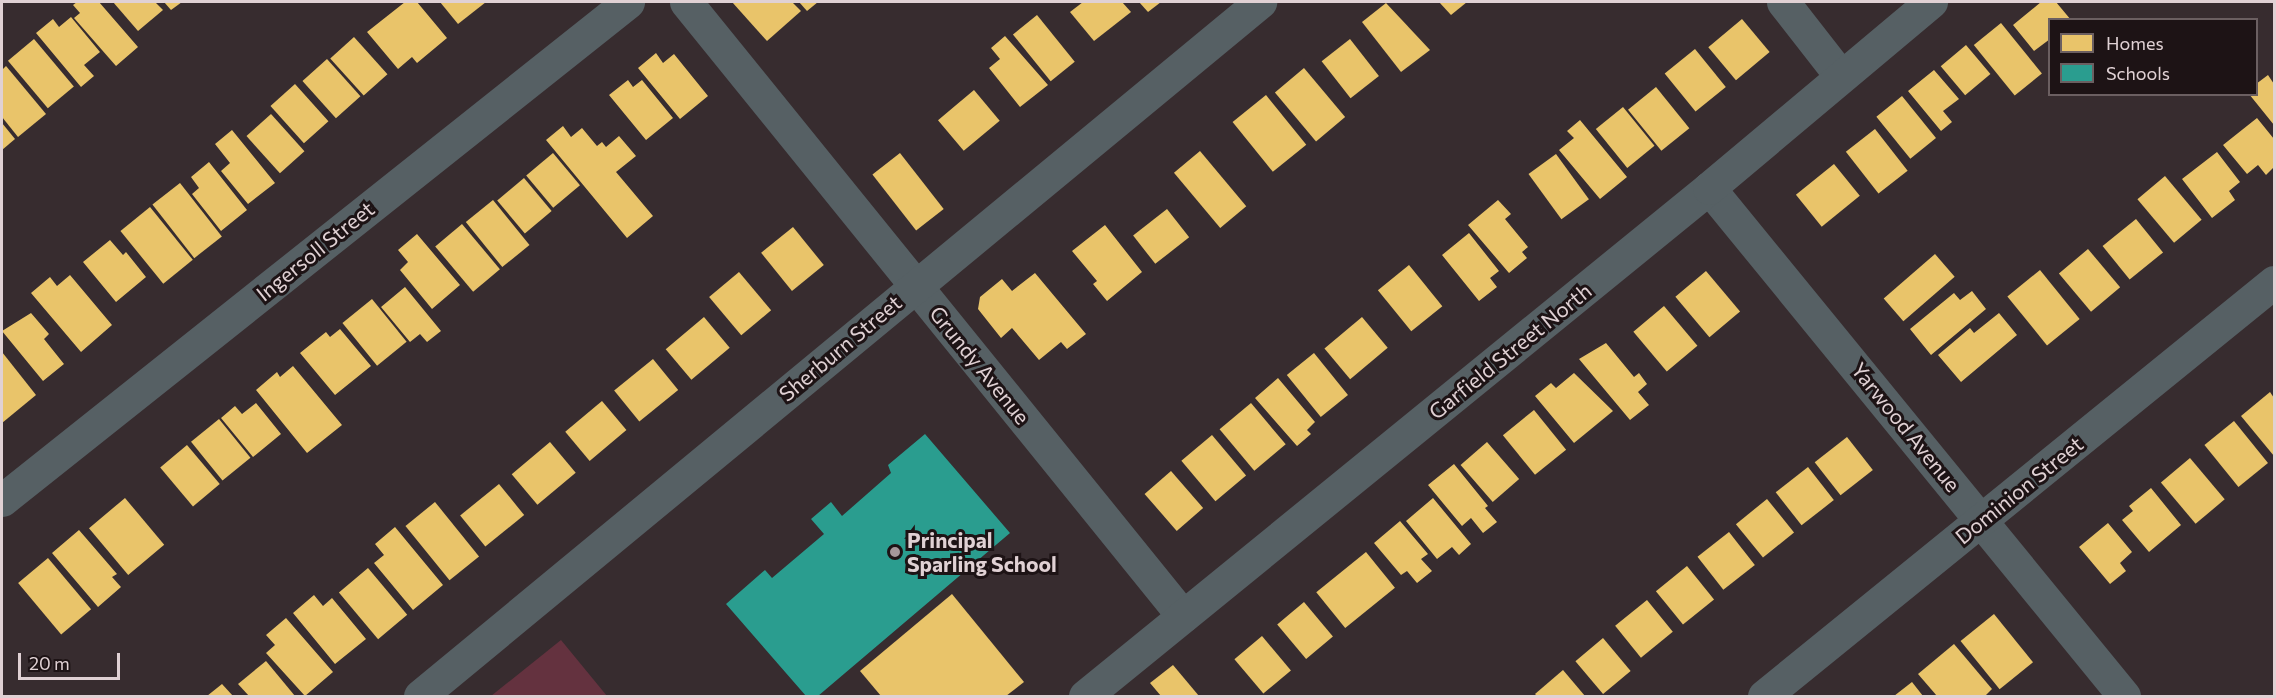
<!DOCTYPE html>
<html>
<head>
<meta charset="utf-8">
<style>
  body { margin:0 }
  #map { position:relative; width:2276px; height:698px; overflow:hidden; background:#372c2f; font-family:Commissioner,sans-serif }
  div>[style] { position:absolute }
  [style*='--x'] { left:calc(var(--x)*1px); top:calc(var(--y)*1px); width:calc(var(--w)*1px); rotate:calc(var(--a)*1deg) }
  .green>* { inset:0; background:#64323f }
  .homes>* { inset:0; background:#e9c46a; transform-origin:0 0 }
  .schools>* { inset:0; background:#2a9d8f }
  .minor>* { height:33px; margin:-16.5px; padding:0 16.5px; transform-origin:16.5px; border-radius:16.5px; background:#566064 }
  .dots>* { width:16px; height:16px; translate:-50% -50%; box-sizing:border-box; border:3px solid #1d1315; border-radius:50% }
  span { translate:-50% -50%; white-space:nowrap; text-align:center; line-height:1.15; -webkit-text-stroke:6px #1d1315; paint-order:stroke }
  .street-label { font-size:21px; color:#e0d1d4 }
  .poi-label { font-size:21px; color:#e0d1d4; font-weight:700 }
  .left { translate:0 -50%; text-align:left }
  .frame { position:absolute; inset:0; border:3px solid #e0d1d4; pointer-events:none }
  .legend { position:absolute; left:2048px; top:18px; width:210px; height:78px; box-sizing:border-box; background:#1d1315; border:2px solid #6b5f61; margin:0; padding:8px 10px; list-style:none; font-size:18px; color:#e0d1d4 }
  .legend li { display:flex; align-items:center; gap:12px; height:30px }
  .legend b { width:30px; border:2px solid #6b5f61 }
  .scale { position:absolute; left:18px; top:653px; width:102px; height:27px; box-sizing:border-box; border:3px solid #e0d1d4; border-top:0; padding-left:8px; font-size:18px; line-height:21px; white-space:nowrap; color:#e0d1d4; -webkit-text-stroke:4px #1d1315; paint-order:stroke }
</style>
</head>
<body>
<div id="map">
  <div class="green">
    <i style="clip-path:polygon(561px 640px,607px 696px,491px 696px)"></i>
  </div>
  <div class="homes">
    <i style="clip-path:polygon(77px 2px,99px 2px,138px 47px,116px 66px,74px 18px,80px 13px,73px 5px)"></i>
    <i style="clip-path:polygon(113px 2px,155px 2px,163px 10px,138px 31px)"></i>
    <i style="clip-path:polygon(164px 2px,182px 2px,171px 10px)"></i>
    <i style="clip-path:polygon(405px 2px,417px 2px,447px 38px,417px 63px,412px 57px,398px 69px,367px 32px)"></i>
    <i style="clip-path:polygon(440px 2px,486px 2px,458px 24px)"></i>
    <i style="clip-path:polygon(732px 2px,792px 2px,801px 11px,767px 41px)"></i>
    <i style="clip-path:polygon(799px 2px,818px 2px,807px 11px)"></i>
    <i style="clip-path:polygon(1083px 2px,1122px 2px,1131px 12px,1094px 41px,1070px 12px)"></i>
    <i style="clip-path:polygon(1139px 2px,1161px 2px,1148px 12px)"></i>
    <i style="clip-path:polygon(1439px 2px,1467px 2px,1451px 15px)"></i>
    <i style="clip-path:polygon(2041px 2px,2056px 2px,2071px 20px,2050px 20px,2050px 39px,2034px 51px,2013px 25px)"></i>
    <i style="clip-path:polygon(1386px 3px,1430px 50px,1401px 72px,1362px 22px)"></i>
    <i style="left:1037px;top:15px;width:60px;height:31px;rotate:51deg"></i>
    <i style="clip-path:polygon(71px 17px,100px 52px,84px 65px,94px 76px,81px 87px,36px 33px,53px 19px,59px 27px)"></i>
    <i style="left:1742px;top:19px;width:43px;height:44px;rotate:50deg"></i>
    <i style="left:2001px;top:23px;width:65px;height:35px;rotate:51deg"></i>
    <i style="clip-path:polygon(1005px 36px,1048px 85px,1020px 107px,989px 68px,1000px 59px,991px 48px)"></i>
    <i style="left:354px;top:37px;width:50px;height:32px;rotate:48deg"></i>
    <i style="left:34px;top:39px;width:62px;height:34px;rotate:50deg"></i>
    <i style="left:1350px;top:39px;width:47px;height:36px;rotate:52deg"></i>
    <i style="left:1966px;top:45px;width:38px;height:33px;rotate:50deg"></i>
    <i style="left:1695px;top:49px;width:49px;height:39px;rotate:51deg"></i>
    <i style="clip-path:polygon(656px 53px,663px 63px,674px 54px,708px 96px,680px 119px,638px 68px)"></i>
    <i style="left:327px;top:59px;width:50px;height:33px;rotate:48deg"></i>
    <i style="clip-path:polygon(6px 66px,46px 114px,18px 137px,2px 117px,2px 70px)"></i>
    <i style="left:1304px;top:68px;width:64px;height:38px;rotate:50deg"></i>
    <i style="clip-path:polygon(1934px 70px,1959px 99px,1943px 111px,1952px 122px,1941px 131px,1908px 91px)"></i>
    <i style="clip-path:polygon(2268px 75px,2274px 84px,2274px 125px,2249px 94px,2256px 94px,2256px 84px)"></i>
    <i style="clip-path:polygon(628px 80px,633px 87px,642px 80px,673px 118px,646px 140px,609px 95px)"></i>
    <i style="left:295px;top:84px;width:50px;height:33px;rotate:48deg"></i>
    <i style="left:1656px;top:87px;width:53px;height:36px;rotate:51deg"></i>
    <i style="left:974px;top:90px;width:40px;height:47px;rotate:50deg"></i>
    <i style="left:1266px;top:95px;width:64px;height:43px;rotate:51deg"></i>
    <i style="left:1902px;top:96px;width:54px;height:33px;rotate:51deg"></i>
    <i style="left:1623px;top:107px;width:50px;height:35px;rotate:51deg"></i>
    <i style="left:271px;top:114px;width:50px;height:33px;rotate:48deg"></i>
    <i style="clip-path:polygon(2257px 118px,2274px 139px,2274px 167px,2266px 175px,2258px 165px,2247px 174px,2223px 145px)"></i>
    <i style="clip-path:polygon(1580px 120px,1627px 177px,1600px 199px,1559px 150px,1574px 138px,1567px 131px)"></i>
    <i style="clip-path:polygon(2px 123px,15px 139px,2px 150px)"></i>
    <i style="clip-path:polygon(563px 126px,571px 137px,582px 128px,597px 146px,602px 142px,606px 147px,619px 136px,636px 156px,616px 172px,653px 216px,627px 238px,546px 140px)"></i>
    <i style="left:1875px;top:129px;width:53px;height:37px;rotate:52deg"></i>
    <i style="clip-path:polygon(232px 130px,275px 183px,248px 204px,221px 171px,230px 163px,215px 144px)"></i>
    <i style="left:1200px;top:151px;width:72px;height:34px;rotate:50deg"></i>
    <i style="clip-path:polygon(2217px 152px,2240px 182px,2229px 191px,2235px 200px,2212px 218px,2182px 179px)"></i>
    <i style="left:553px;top:153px;width:42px;height:35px;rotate:50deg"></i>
    <i style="left:900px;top:153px;width:71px;height:35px;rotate:52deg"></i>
    <i style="left:1556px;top:154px;width:56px;height:34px;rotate:54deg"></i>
    <i style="clip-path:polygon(209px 162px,247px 210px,221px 231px,192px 194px,199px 188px,191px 177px)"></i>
    <i style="left:1834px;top:164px;width:41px;height:49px;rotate:51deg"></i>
    <i style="left:2165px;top:176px;width:57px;height:36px;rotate:50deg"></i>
    <i style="left:524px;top:178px;width:43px;height:35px;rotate:50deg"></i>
    <i style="left:180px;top:183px;width:68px;height:35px;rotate:52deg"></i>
    <i style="left:493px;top:200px;width:58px;height:35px;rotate:51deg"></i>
    <i style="clip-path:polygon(1498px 200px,1511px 214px,1505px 219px,1528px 247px,1522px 252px,1527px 258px,1509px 273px,1468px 225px)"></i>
    <i style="left:150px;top:207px;width:68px;height:38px;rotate:51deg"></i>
    <i style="left:1167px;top:209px;width:36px;height:43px;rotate:52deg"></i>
    <i style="left:2136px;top:219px;width:43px;height:43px;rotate:51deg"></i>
    <i style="left:462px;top:224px;width:59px;height:35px;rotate:50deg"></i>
    <i style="clip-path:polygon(1105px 225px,1142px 272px,1107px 301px,1093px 284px,1097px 281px,1072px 251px)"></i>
    <i style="left:793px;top:227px;width:49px;height:41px;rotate:51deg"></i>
    <i style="clip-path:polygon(1469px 233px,1499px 271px,1490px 278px,1497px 287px,1479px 301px,1442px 255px)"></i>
    <i style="clip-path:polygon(417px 234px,460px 285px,432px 309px,400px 270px,408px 262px,398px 250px)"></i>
    <i style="clip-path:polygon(110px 240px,123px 255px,126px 252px,146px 277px,116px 302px,83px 262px)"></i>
    <i style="left:2088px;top:249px;width:50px;height:38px;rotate:50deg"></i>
    <i style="left:1935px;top:254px;width:30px;height:68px;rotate:49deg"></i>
    <i style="left:1409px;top:265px;width:53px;height:40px;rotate:51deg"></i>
    <i style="left:2040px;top:270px;width:63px;height:42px;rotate:51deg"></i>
    <i style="left:1706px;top:271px;width:53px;height:40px;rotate:50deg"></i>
    <i style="left:739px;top:272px;width:50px;height:39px;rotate:50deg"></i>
    <i style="clip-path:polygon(1035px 273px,1086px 334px,1067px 349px,1061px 342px,1039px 360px,1012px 328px,1001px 338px,978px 309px,980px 297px,1002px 279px,1012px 291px)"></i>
    <i style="clip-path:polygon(70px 275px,112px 325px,81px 352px,31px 293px,50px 277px,57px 286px)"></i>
    <i style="clip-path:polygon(405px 287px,441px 331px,427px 342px,420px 334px,410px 342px,381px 307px)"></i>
    <i style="clip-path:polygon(1972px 291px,1986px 309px,1931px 355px,1910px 329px,1954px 293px,1960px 300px)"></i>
    <i style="left:372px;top:299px;width:55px;height:38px;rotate:51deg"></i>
    <i style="left:1664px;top:306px;width:52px;height:40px;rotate:50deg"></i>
    <i style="clip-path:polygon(31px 313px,49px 334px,44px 339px,64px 364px,43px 381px,2px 331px)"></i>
    <i style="clip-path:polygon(1999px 313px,2017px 335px,1961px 382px,1938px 355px,1970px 328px,1974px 333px)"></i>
    <i style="left:704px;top:317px;width:40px;height:50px;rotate:50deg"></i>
    <i style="left:1362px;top:317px;width:40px;height:49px;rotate:50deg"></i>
    <i style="clip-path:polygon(340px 329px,371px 366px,335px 395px,300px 353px,326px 332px,330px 337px)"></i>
    <i style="clip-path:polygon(1606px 343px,1634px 377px,1639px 373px,1647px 384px,1638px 392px,1649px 405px,1630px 420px,1579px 359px)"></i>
    <i style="clip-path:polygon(2px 352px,36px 395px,2px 423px)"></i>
    <i style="left:1314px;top:353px;width:54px;height:35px;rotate:51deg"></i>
    <i style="left:653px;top:359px;width:40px;height:50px;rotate:51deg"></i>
    <i style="clip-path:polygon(293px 366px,342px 425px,307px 453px,256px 390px,277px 372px,280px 377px)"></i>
    <i style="clip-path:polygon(1574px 373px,1613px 411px,1574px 443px,1535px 396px,1551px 383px,1556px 388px)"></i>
    <i style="clip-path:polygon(1278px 378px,1315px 422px,1307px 430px,1311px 434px,1297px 446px,1255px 398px)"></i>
    <i style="clip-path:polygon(2270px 392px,2274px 398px,2274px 456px,2241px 416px)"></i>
    <i style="left:602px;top:401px;width:38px;height:48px;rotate:50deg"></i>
    <i style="clip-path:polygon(256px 403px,281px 434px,253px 457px,221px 418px,235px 406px,242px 414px)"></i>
    <i style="left:1251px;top:403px;width:54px;height:41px;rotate:50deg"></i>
    <i style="left:1534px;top:410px;width:51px;height:40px;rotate:51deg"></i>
    <i style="left:219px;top:419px;width:50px;height:36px;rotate:51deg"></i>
    <i style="left:2234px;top:421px;width:54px;height:38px;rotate:51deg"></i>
    <i style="left:1212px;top:435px;width:53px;height:40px;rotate:50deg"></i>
    <i style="left:1847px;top:437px;width:42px;height:41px;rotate:52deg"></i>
    <i style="left:550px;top:442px;width:40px;height:50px;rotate:50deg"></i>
    <i style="left:1487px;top:442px;width:49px;height:35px;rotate:49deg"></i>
    <i style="left:187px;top:445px;width:51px;height:35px;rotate:50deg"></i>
    <i style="left:2190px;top:458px;width:54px;height:38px;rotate:50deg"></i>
    <i style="clip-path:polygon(1454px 464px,1488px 506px,1485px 508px,1497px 522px,1483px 533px,1471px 518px,1462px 526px,1428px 485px)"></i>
    <i style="left:1808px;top:467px;width:42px;height:41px;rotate:52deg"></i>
    <i style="left:1171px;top:471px;width:49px;height:35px;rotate:49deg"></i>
    <i style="left:499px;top:484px;width:40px;height:50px;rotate:51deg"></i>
    <i style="clip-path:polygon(2151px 488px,2181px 525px,2149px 552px,2122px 520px,2133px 511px,2129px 506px)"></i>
    <i style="left:125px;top:498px;width:61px;height:47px;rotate:50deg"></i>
    <i style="clip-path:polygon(1433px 498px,1471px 544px,1459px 555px,1452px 547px,1437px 559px,1406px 521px)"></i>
    <i style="left:1767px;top:499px;width:43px;height:40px;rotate:51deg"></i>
    <i style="left:435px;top:502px;width:70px;height:38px;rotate:51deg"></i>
    <i style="clip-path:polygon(1400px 521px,1428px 554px,1421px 559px,1432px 571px,1417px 583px,1407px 571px,1401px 575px,1374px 543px)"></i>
    <i style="clip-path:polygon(2108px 523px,2132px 552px,2120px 563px,2126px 571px,2110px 584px,2079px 547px)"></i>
    <i style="clip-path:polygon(395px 527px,443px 585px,413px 610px,374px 563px,384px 555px,375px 544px)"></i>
    <i style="clip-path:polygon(79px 530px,117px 574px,112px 577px,121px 587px,98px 607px,52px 553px)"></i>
    <i style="left:1729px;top:532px;width:42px;height:40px;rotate:52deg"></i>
    <i style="left:1366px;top:552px;width:46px;height:64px;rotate:51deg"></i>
    <i style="left:48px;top:558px;width:67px;height:39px;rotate:50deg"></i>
    <i style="left:1687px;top:566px;width:43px;height:40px;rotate:51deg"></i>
    <i style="left:368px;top:568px;width:61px;height:38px;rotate:50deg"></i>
    <i style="clip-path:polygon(952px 594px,1024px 682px,1006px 696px,881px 696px,860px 671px)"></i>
    <i style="clip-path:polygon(314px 595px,323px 606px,332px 598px,366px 639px,335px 664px,293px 613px)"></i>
    <i style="left:1647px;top:600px;width:41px;height:41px;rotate:51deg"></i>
    <i style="left:1304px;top:602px;width:45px;height:35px;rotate:50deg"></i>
    <i style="left:1994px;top:614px;width:62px;height:43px;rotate:51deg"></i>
    <i style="clip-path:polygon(286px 618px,333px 672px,305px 696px,266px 653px,275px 645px,266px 635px)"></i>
    <i style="left:1262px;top:636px;width:45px;height:36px;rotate:50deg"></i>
    <i style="left:1603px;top:638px;width:43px;height:36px;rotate:50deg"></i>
    <i style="clip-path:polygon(1954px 644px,1992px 689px,1985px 696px,1937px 696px,1918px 674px)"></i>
    <i style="clip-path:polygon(266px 661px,295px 696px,249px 696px,238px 684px)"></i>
    <i style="clip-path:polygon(1173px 665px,1199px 696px,1161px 696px,1150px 683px)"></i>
    <i style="clip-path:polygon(1563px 670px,1585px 696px,1537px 696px,1535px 694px)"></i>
    <i style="clip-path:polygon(1912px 682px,1923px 696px,1894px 696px)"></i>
    <i style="clip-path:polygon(222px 684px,233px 696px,207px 696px)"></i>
  </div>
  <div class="schools">
    <i style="clip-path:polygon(925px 434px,1010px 533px,818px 696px,806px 696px,726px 604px,765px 570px,772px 578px,824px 534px,811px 519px,831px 502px,842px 516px,891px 473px,888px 465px)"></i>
  </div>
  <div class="minor">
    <i style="--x:686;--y:2;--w:790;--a:51.01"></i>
    <i style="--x:1783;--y:2;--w:93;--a:52"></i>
    <i style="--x:1709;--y:188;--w:656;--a:50.75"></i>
    <i style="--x:2;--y:500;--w:800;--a:-38.5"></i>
    <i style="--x:420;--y:696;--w:1090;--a:-39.56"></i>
    <i style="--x:1085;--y:696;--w:805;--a:-39.15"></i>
    <i style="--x:1709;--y:188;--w:290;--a:-40"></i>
    <i style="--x:1764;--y:696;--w:657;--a:-39.07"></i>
  </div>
  <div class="dots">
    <i style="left:895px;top:552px;background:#a5979a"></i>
  </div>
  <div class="street-label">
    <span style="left:315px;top:251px;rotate:-39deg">Ingersoll Street</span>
    <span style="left:840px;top:348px;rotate:-40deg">Sherburn Street</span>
    <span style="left:1510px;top:351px;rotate:-39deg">Garfield Street North</span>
    <span style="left:980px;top:365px;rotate:51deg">Grundy Avenue</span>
    <span style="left:1906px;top:427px;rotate:51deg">Yarwood Avenue</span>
    <span style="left:2019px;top:490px;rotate:-39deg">Dominion Street</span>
  </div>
  <div class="poi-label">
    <span class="left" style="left:907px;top:552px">Principal<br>Sparling School</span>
  </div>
  <div class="frame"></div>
  <ul class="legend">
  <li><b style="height:16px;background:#e9c46a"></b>Homes</li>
  <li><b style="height:16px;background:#2a9d8f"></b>Schools</li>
  </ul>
  <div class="scale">20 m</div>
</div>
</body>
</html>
